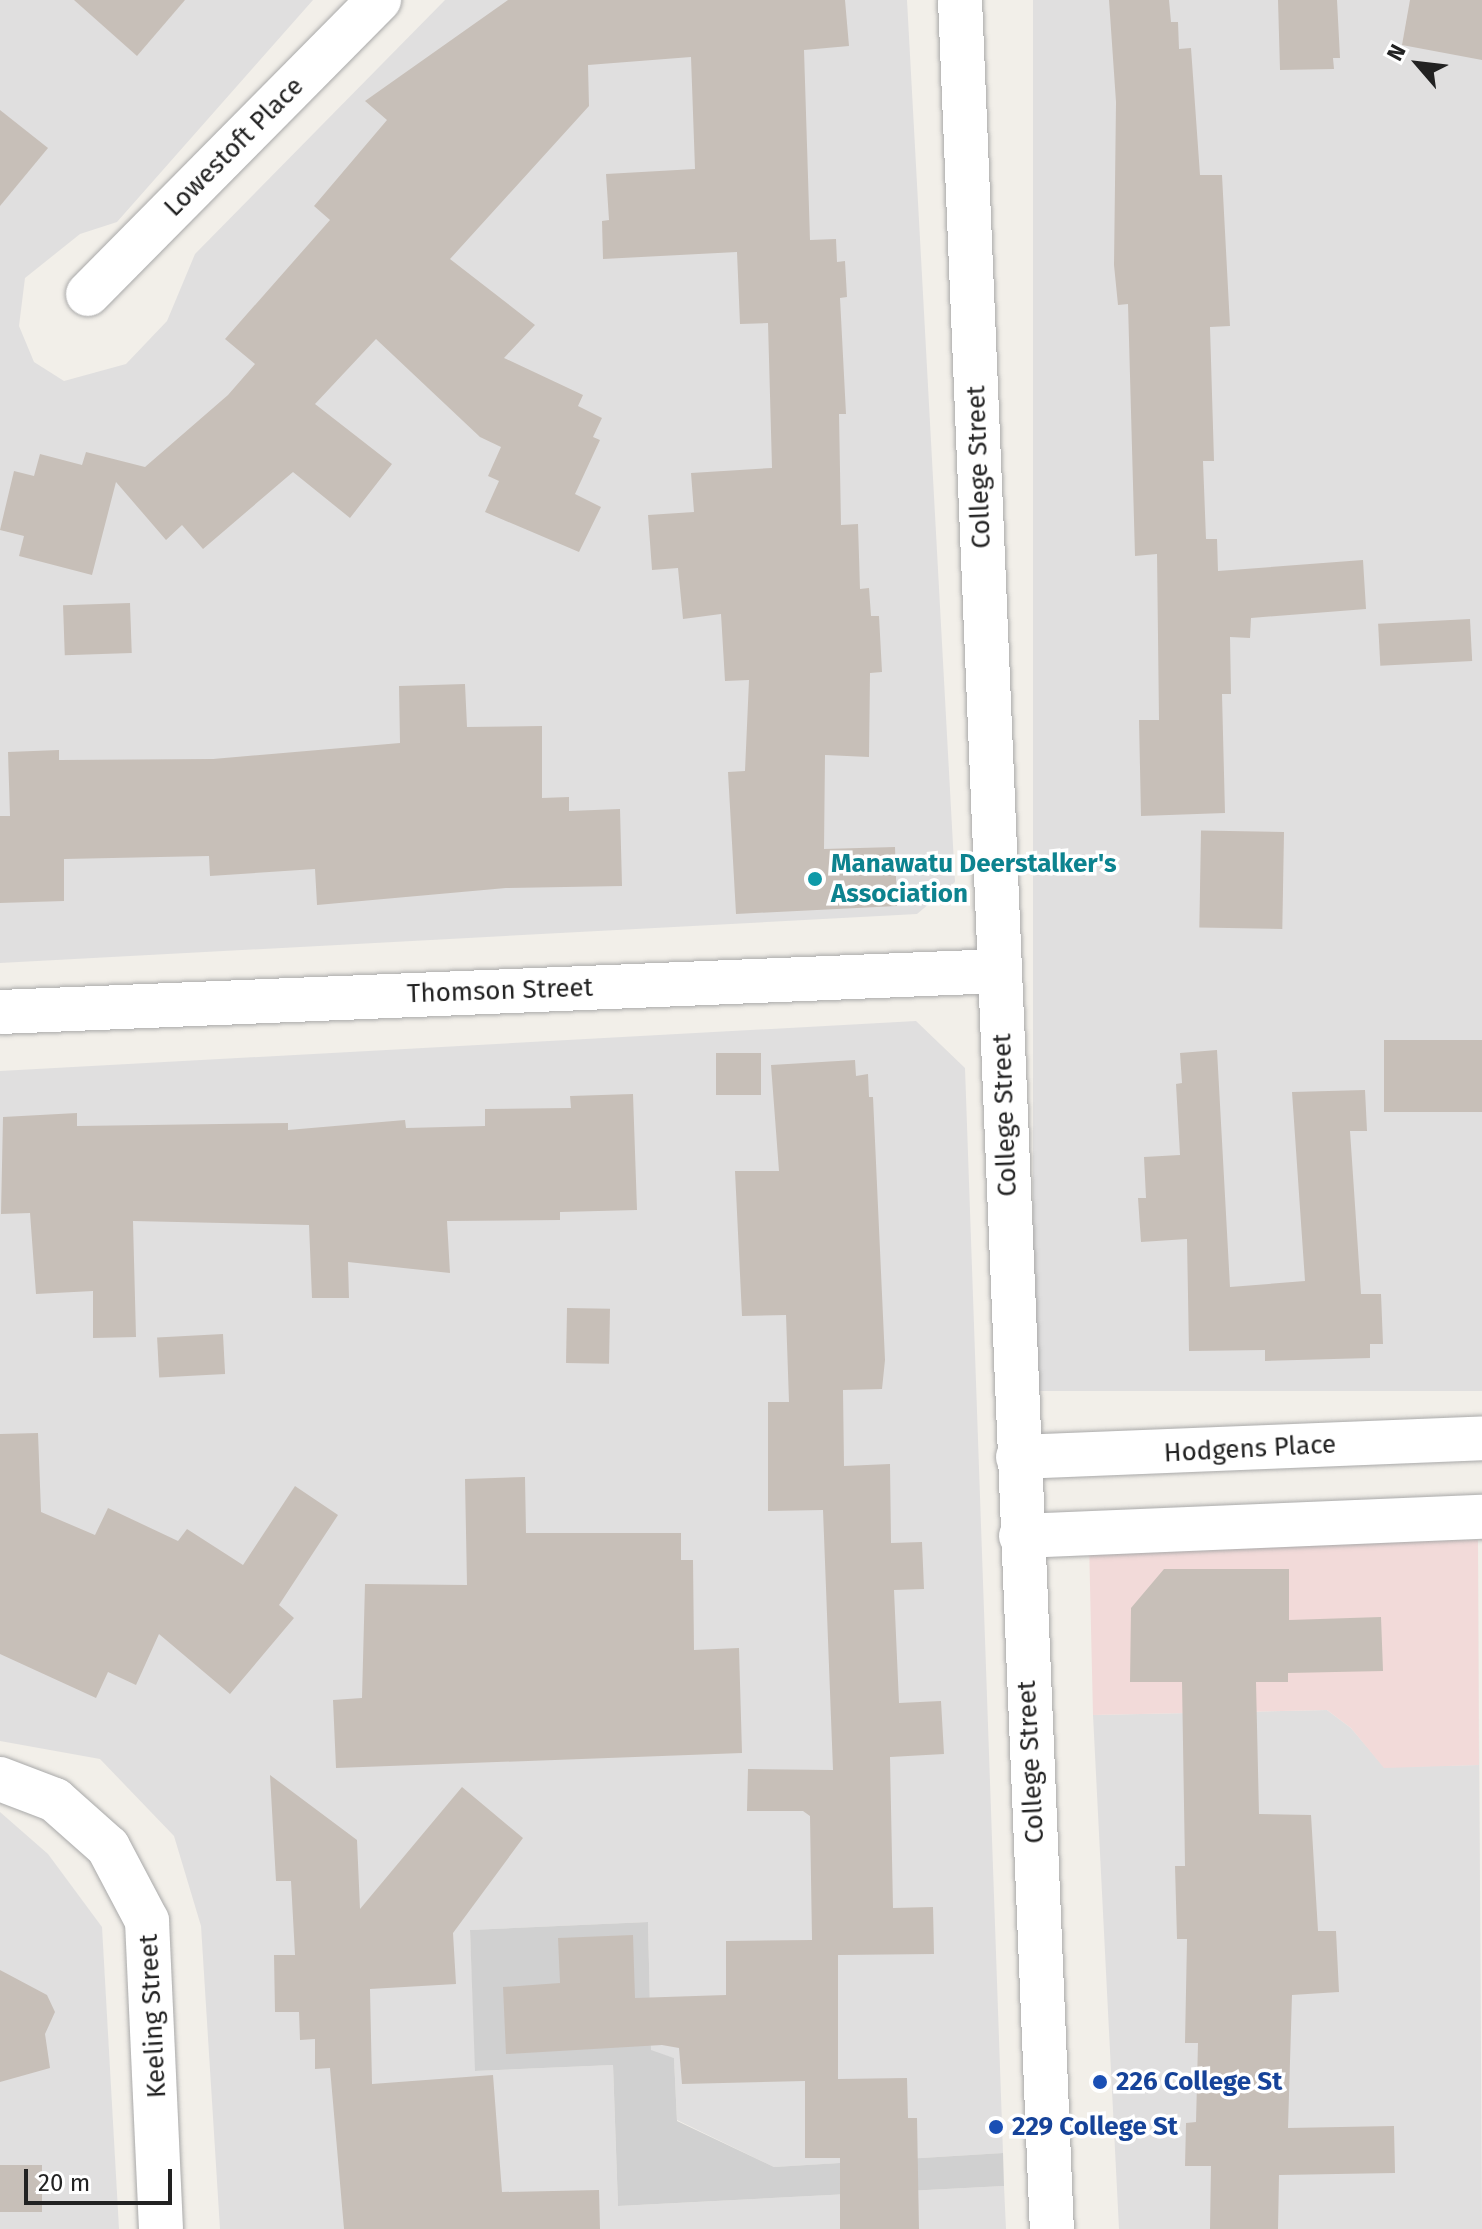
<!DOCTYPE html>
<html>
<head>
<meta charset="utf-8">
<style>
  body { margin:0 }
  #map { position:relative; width:1482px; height:2229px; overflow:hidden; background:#f2efe9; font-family:"Fira Sans",sans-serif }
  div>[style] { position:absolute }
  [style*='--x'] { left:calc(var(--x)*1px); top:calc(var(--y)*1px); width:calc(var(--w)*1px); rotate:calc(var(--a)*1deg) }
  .residential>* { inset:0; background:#e0dfdf; transform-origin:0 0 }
  .commercial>* { inset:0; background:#f2dad9 }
  .religious>* { inset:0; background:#d0d0d0 }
  .building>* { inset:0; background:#c7bfb8; transform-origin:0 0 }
  .roads { filter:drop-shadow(0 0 2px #a9a9a9) drop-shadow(0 0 2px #a9a9a9) }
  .minor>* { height:44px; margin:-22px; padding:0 22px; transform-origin:22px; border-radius:22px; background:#fff }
  .dots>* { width:22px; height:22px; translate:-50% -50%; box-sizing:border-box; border:4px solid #fff; border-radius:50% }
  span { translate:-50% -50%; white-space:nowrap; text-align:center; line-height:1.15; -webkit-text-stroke:7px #fff; paint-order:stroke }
  .street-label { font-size:26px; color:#222 }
  .culture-label { font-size:26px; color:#0d838f; font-weight:700 }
  .left { translate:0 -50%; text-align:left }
  .transit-label { font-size:26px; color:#164399; font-weight:700 }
  .north { position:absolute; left:1378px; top:24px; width:80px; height:80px; -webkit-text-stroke:6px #fff; paint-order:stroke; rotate:298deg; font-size:22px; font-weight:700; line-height:32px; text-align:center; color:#222 }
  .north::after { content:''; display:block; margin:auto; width:28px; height:36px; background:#222; clip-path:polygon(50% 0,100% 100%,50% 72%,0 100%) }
  .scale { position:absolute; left:24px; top:2169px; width:148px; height:36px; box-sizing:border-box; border:4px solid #222; border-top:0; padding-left:10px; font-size:24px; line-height:28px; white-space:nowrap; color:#222; -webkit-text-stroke:6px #fff; paint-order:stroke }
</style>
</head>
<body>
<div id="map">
  <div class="residential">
    <i style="clip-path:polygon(0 0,313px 0,117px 222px,80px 234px,25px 278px,19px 326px,34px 362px,64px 381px,126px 364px,167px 321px,195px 254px,445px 0,907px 0,955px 882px,917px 914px,0 963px)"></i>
    <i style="left:1033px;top:0;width:449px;height:1391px"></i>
    <i style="clip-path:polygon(916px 1021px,965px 1068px,1003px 2153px,774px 2167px,677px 2120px,674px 2058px,651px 2051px,648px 1922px,470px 1930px,476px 2071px,613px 2065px,618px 2206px,1004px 2186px,1006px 2229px,220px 2229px,201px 1926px,174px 1836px,100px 1759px,0 1741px,0 1071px)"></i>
    <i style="clip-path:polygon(1478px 1540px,1482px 2229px,1119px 2229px,1093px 1715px,1327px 1710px,1351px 1728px,1384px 1767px,1479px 1765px)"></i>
    <i style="clip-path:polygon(0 1812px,48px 1854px,102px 1927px,119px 2229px,0 2229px)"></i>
  </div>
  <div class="commercial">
    <i style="clip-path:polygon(1478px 1540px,1479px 1765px,1384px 1768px,1351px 1728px,1327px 1710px,1093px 1715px,1089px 1542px)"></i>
  </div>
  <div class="religious">
    <i style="clip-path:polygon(648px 1922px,651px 2050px,674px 2058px,677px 2121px,774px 2167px,1003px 2153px,1004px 2186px,618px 2206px,613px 2065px,475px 2071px,470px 1930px)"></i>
  </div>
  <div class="building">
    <i style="clip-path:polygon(74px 0,185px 0,137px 56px)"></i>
    <i style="clip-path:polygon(508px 0,845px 0,849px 46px,804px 50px,810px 240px,836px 239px,837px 262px,845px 261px,847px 297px,840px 298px,846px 414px,839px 414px,841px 525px,858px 524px,860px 589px,869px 588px,871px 616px,879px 616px,882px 672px,870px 673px,869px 757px,825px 755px,824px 849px,895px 847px,897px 906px,736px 914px,728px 772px,745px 771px,749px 680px,725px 681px,721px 614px,683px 619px,678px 568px,652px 570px,648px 515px,694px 512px,691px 473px,772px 468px,768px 323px,740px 324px,737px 252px,603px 259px,602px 221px,609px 220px,606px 174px,695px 169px,691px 57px,588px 65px,589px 106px,450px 259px,535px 325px,504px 358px,583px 395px,578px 406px,602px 418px,593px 437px,600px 440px,575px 494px,601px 507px,579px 552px,485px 512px,499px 481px,488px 476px,501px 447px,480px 437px,376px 339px,315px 404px,392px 464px,350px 518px,293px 472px,203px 549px,182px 525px,166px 540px,116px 482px,92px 575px,19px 556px,24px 536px,0 530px,14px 471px,34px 476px,40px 454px,82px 465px,86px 452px,145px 467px,228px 395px,255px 364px,225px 339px,330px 220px,314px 206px,387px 120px,365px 101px)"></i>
    <i style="clip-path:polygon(1109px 0,1169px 0,1171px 22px,1178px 22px,1179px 49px,1191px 48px,1200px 175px,1222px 175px,1230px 326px,1210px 327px,1214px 461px,1203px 461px,1206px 539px,1217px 539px,1218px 571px,1363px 560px,1366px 609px,1251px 618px,1250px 638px,1230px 637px,1231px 694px,1222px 694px,1225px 813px,1141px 816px,1139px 720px,1159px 720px,1157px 554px,1135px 556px,1128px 304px,1118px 305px,1114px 265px,1116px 102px)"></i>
    <i style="clip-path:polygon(1278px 0,1337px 0,1340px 58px,1333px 58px,1334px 69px,1280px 70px)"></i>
    <i style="clip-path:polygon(1410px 0,1482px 0,1482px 60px,1402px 45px)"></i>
    <i style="clip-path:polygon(0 110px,48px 148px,0 206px)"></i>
    <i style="left:130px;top:603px;width:50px;height:67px;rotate:88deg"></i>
    <i style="left:1470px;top:619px;width:42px;height:92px;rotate:87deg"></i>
    <i style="clip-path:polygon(465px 684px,467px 727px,542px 726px,542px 798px,569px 797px,569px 811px,620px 809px,622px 886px,506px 888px,317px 905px,315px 869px,210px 876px,209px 856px,64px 859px,64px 901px,0 903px,0 816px,10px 816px,8px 752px,59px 750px,59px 760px,213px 759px,400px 743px,399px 686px)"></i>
    <i style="left:1284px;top:832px;width:97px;height:83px;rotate:91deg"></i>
    <i style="left:1482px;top:1040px;width:72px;height:98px;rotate:90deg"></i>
    <i style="clip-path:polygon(1217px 1050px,1230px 1287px,1305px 1281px,1292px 1092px,1365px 1090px,1367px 1131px,1350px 1131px,1361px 1294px,1381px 1294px,1383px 1344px,1370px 1344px,1370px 1358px,1265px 1361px,1265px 1350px,1189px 1351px,1187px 1239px,1141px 1242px,1138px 1198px,1146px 1198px,1144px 1157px,1180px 1155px,1176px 1084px,1182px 1083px,1180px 1053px)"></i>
    <i style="left:761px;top:1053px;width:42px;height:45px;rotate:90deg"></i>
    <i style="clip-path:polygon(855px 1060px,856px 1076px,868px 1074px,869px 1097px,873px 1097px,885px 1360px,882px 1389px,843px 1390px,844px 1466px,890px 1464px,891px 1543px,922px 1542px,924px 1589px,894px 1590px,899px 1703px,941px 1701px,944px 1754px,890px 1757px,893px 1908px,933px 1907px,934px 1954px,838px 1955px,838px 2079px,907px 2078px,908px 2118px,917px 2118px,919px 2229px,840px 2229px,840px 2158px,805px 2158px,805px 2081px,682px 2084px,679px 2048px,662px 2045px,506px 2054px,503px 1987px,560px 1983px,558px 1938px,633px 1935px,635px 1998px,726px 1995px,726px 1941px,812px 1940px,810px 1816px,803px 1811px,747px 1811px,748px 1769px,833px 1770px,823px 1510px,768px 1511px,768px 1402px,789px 1402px,786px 1315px,742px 1316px,735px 1171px,779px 1171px,771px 1065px)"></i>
    <i style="clip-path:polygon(633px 1094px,637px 1210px,560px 1212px,560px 1220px,447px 1221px,450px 1273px,348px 1262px,349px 1298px,312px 1298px,309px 1225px,133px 1221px,136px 1337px,93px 1338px,93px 1291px,36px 1294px,30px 1213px,1px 1214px,3px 1117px,77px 1113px,77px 1126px,288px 1123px,288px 1130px,405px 1120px,406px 1128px,485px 1126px,485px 1109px,571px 1108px,570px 1096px)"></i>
    <i style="left:567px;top:1308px;width:43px;height:55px;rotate:1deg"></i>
    <i style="left:223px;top:1334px;width:40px;height:66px;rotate:87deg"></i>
    <i style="clip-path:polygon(38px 1433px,41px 1512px,95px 1535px,108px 1508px,178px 1541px,187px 1529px,243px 1565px,295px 1486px,338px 1515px,279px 1605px,294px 1618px,230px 1694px,159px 1634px,136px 1685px,108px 1672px,96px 1698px,0 1654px,0 1434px)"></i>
    <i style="clip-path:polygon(525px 1477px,526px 1533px,681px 1533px,681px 1560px,693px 1560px,694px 1650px,739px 1648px,742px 1753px,336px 1768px,333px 1700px,362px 1698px,365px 1584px,467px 1585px,465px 1479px)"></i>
    <i style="clip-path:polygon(1164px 1569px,1289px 1569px,1289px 1620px,1381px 1617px,1383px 1671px,1288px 1673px,1288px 1682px,1256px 1682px,1259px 1814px,1311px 1815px,1318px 1931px,1336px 1931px,1339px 1992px,1292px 1995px,1288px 2128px,1394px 2126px,1395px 2173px,1279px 2175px,1278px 2229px,1210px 2229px,1211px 2166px,1185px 2166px,1186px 2123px,1196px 2122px,1198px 2043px,1185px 2043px,1187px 1939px,1177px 1939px,1175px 1866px,1185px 1866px,1182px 1682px,1130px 1682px,1131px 1608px)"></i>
    <i style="clip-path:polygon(270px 1775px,357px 1840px,360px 1909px,462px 1787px,523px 1838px,453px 1933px,456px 1984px,370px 1989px,372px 2084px,493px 2075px,502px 2192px,599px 2190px,600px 2229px,344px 2229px,330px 2068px,315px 2069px,315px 2039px,300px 2040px,299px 2012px,275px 2012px,274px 1955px,295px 1955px,291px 1881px,276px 1881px)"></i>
    <i style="clip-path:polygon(0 1970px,47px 1995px,55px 2012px,45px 2034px,50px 2068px,0 2082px)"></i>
    <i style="left:0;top:2165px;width:42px;height:47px"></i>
  </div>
  <div class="roads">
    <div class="minor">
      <i style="--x:960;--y:0;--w:2231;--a:87.64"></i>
      <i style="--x:88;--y:294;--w:414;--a:-45.3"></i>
      <i style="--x:0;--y:1012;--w:1000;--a:-2.35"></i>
      <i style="--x:1018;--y:1457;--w:464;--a:-2.3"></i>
      <i style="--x:1021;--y:1536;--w:461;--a:-2.4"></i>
      <i style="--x:0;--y:1779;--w:59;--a:20.9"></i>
      <i style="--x:55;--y:1800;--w:71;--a:41.6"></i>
      <i style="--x:108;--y:1847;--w:84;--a:62.2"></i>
      <i style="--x:147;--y:1921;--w:308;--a:87.4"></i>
    </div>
  </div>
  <div class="dots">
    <i style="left:815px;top:879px;background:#0f9aa8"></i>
    <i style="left:1100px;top:2082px;background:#1a4fb4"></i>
    <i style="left:996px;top:2127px;background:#1a4fb4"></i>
  </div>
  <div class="street-label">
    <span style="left:234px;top:147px;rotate:-45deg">Lowestoft Place</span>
    <span style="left:979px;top:467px;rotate:-92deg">College Street</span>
    <span style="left:500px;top:991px;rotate:-2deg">Thomson Street</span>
    <span style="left:1005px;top:1115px;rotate:-92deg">College Street</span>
    <span style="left:1250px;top:1449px;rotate:-3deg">Hodgens Place</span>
    <span style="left:1031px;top:1762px;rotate:-93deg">College Street</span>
    <span style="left:153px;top:2016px;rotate:-93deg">Keeling Street</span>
  </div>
  <div class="culture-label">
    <span class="left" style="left:831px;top:879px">Manawatu Deerstalker's<br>Association</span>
  </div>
  <div class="transit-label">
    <span class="left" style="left:1116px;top:2082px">226 College St</span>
    <span class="left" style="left:1012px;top:2127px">229 College St</span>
  </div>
  <div class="north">N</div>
  <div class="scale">20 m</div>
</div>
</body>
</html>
